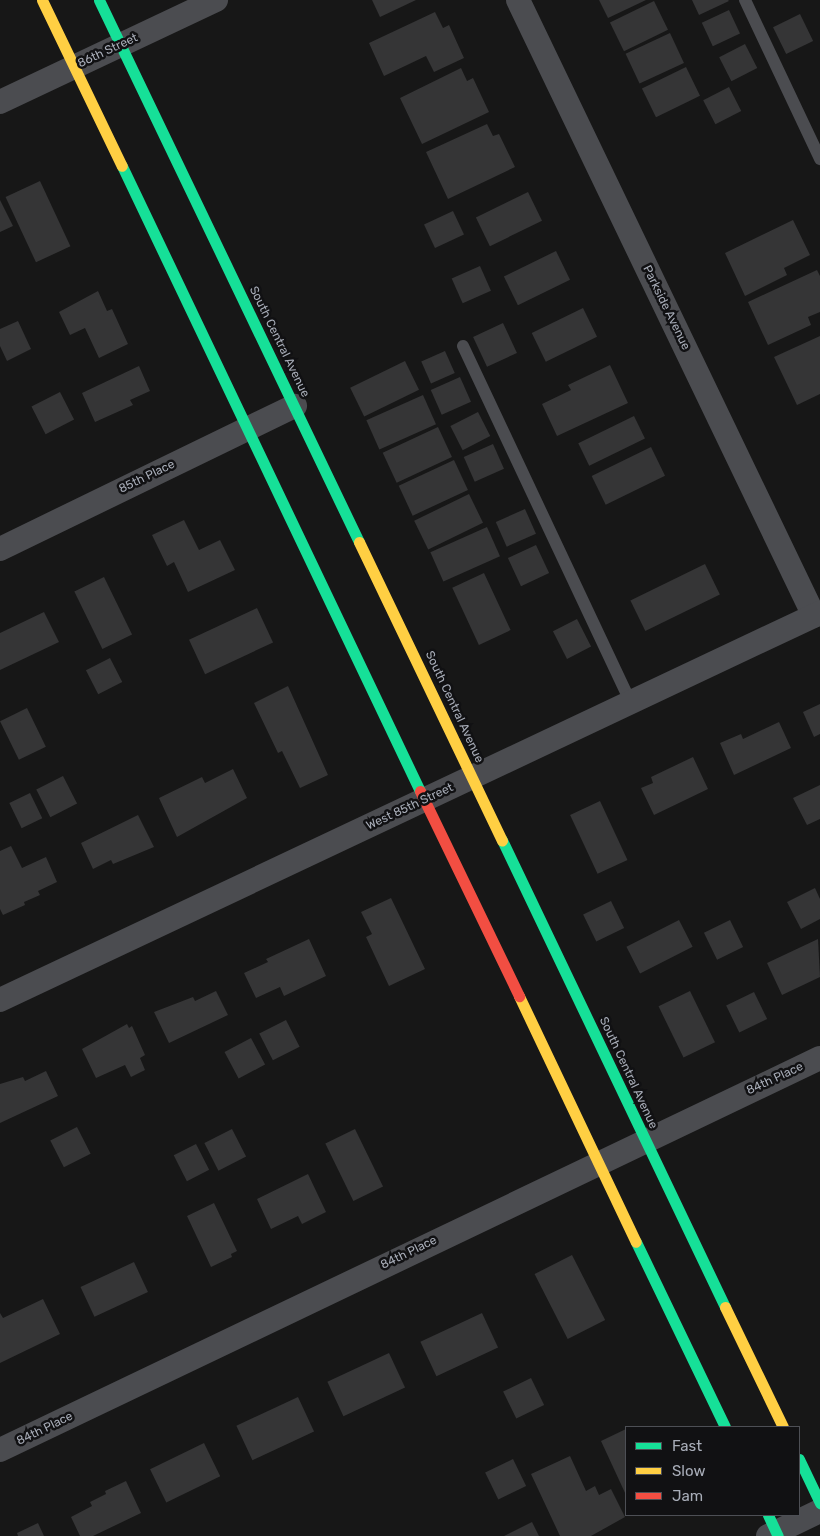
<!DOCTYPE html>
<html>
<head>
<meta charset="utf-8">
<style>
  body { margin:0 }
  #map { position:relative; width:820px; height:1536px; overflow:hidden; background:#171717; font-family:Rubik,sans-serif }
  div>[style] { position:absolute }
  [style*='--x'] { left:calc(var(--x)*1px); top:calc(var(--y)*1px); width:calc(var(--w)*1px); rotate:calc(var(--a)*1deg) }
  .building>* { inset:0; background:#353536; transform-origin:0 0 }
  .lane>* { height:12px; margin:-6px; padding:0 6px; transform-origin:6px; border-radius:6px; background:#4b4c50 }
  .street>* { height:24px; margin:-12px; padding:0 12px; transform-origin:12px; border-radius:12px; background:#4b4c50 }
  .fast>* { height:11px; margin:-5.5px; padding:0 5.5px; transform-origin:5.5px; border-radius:5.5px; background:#16e098 }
  .slow>* { height:11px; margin:-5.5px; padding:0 5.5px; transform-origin:5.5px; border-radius:5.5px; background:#ffcf43 }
  .jam>* { height:11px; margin:-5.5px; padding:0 5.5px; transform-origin:5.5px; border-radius:5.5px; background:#f24e42 }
  span { translate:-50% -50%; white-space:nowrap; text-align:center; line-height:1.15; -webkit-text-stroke:5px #111113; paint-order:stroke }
  .street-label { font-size:12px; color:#a8adb8 }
  .legend { position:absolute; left:625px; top:1426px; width:175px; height:90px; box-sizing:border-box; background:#111113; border:1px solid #4d4f55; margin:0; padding:6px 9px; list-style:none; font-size:15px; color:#a8adb8 }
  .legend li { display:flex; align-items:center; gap:10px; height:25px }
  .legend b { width:25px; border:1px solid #4d4f55 }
</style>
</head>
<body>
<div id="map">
  <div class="building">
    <i style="clip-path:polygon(372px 0,416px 0,380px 17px)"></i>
    <i style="clip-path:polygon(599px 0,646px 0,608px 18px)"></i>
    <i style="clip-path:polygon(692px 0,728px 0,729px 1px,699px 15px)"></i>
    <i style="left:654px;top:1px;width:32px;height:49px;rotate:64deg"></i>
    <i style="left:729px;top:10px;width:26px;height:30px;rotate:65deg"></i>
    <i style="clip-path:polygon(435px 12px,443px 28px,449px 25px,464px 58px,434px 72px,426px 56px,384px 76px,369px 43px)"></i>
    <i style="left:800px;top:14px;width:30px;height:30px;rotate:64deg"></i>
    <i style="left:670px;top:33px;width:33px;height:49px;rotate:65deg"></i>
    <i style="left:745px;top:44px;width:27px;height:29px;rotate:63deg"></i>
    <i style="left:686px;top:67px;width:32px;height:49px;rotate:64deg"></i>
    <i style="clip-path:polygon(461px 68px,467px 81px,473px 78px,489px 112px,422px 144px,400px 98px)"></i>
    <i style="left:729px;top:87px;width:27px;height:29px;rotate:63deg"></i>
    <i style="clip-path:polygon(487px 124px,493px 136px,499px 134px,515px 167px,448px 199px,426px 152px)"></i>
    <i style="left:40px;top:181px;width:72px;height:38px;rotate:65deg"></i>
    <i style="left:528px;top:192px;width:32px;height:58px;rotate:64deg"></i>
    <i style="clip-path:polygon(0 200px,13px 226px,0 232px)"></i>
    <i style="left:453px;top:211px;width:26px;height:32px;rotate:65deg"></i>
    <i style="clip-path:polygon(793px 220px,810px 255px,784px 268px,787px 275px,745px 296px,725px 253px)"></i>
    <i style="left:556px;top:251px;width:32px;height:58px;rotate:64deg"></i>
    <i style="left:480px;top:266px;width:27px;height:31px;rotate:66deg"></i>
    <i style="clip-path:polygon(817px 270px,820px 276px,820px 312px,808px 317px,811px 325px,768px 345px,748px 302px)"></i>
    <i style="clip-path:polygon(98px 291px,107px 311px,112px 309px,128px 344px,99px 358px,85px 328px,70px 335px,59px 312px)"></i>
    <i style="left:583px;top:308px;width:32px;height:57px;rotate:64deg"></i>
    <i style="clip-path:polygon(18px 321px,31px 349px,7px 361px,0 346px,0 329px)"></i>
    <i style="left:503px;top:323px;width:33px;height:33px;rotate:65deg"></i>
    <i style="clip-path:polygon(820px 336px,820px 394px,797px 405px,774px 357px)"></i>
    <i style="left:445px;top:351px;width:24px;height:26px;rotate:66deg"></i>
    <i style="left:405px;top:361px;width:32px;height:61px;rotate:64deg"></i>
    <i style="clip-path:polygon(610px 365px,628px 403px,557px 436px,542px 404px,571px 390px,568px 385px)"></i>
    <i style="clip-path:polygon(139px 366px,150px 391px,130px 400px,133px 405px,95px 422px,82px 393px)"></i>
    <i style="left:460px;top:377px;width:27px;height:32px;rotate:66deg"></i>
    <i style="left:60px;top:392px;width:31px;height:32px;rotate:63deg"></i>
    <i style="left:423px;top:395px;width:32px;height:62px;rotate:66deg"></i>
    <i style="left:478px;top:412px;width:27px;height:31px;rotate:63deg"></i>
    <i style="left:634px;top:416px;width:25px;height:62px;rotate:64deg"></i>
    <i style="left:438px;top:427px;width:33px;height:61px;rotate:65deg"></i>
    <i style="left:493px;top:444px;width:27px;height:32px;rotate:66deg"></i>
    <i style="left:651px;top:447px;width:32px;height:66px;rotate:64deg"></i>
    <i style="left:454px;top:460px;width:33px;height:61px;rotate:65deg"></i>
    <i style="left:469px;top:494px;width:32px;height:61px;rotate:64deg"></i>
    <i style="left:525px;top:509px;width:27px;height:32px;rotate:66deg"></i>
    <i style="clip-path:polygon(184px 520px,199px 550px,220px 540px,235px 570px,188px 592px,174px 562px,167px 566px,152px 535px)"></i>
    <i style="left:487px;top:527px;width:32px;height:62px;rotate:66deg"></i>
    <i style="left:536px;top:545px;width:31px;height:31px;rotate:65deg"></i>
    <i style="left:705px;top:564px;width:34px;height:83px;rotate:64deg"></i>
    <i style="left:484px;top:573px;width:63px;height:35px;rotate:65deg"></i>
    <i style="left:104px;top:577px;width:64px;height:33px;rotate:64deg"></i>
    <i style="left:257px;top:608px;width:38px;height:75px;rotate:65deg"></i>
    <i style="clip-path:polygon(44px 612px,59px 642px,0 670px,0 633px)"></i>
    <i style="left:577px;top:619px;width:31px;height:27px;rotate:63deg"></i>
    <i style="left:110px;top:658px;width:27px;height:27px;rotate:63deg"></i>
    <i style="clip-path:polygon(288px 686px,328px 775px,300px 788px,282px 751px,278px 753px,254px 703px)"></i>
    <i style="clip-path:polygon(820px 704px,820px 734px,814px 737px,803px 712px)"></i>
    <i style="left:27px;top:708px;width:43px;height:30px;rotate:64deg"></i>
    <i style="clip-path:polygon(779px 722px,791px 748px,734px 775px,720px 743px,741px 734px,743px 739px)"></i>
    <i style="clip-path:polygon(693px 757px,708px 789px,654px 815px,641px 788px,653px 783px,651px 777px)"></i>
    <i style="clip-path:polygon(233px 769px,247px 798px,177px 837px,159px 798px,202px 777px,205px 783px)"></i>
    <i style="left:63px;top:776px;width:31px;height:30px;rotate:63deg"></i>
    <i style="clip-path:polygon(820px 785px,820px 819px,807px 825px,793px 798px)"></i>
    <i style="left:30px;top:793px;width:28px;height:23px;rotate:64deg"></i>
    <i style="left:600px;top:801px;width:65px;height:33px;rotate:65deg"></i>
    <i style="clip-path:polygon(138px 815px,154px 847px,113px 864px,111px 860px,93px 869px,81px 843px)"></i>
    <i style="clip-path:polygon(11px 846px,22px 868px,46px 857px,57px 882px,38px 891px,40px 895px,24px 902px,25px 905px,3px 915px,0 909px,0 851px)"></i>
    <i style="clip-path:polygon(815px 888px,820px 899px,820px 919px,801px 929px,787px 902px)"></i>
    <i style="clip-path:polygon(391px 898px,425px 969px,389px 986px,366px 937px,372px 934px,361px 912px)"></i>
    <i style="left:611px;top:901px;width:30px;height:31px;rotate:64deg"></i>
    <i style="left:679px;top:920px;width:30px;height:59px;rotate:63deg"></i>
    <i style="left:730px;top:920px;width:30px;height:29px;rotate:64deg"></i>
    <i style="clip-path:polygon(309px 939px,326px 976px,284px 996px,280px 987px,256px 998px,244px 973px,268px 962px,266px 959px)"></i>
    <i style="clip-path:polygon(818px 939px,820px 977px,782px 995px,767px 963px)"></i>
    <i style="clip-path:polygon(216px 991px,228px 1015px,169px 1043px,154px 1012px,193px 997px,195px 1001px)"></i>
    <i style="left:690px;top:991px;width:57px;height:35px;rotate:64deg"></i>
    <i style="left:754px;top:992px;width:30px;height:31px;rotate:64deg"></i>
    <i style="left:286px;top:1020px;width:30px;height:30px;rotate:63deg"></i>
    <i style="clip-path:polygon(127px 1024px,129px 1028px,132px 1026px,145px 1055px,140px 1058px,145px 1070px,131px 1077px,125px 1065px,96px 1078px,82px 1049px)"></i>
    <i style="left:251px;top:1038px;width:30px;height:30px;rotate:62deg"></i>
    <i style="clip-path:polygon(46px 1071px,58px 1096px,0 1123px,0 1084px,23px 1077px,25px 1081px)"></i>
    <i style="left:77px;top:1127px;width:30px;height:30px;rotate:63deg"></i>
    <i style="left:232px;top:1129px;width:31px;height:31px;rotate:63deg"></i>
    <i style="left:355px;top:1129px;width:64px;height:33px;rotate:64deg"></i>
    <i style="left:196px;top:1144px;width:29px;height:25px;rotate:63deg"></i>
    <i style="clip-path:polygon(308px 1174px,326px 1212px,302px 1224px,298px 1216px,271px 1229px,257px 1199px)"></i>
    <i style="clip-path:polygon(214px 1203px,237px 1251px,231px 1254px,232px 1257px,211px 1267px,187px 1216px)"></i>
    <i style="left:572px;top:1255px;width:73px;height:42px;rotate:63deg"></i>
    <i style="left:134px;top:1262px;width:33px;height:59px;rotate:65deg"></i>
    <i style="clip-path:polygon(43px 1299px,60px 1334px,0 1363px,0 1313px,3px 1318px)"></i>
    <i style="left:482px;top:1313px;width:38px;height:68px;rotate:65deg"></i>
    <i style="left:389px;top:1353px;width:38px;height:68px;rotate:65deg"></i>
    <i style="left:531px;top:1378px;width:30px;height:31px;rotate:64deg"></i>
    <i style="left:298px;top:1397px;width:38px;height:68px;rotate:65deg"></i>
    <i style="clip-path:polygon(626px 1429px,626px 1495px,601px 1441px)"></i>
    <i style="left:204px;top:1443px;width:37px;height:60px;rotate:64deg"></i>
    <i style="clip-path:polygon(570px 1456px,586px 1491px,595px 1486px,599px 1495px,611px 1489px,625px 1517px,591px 1536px,560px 1536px,531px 1474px)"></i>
    <i style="left:513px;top:1459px;width:30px;height:31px;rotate:64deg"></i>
    <i style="clip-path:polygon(126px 1481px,141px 1513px,93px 1536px,80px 1536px,71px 1517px,92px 1506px,90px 1502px,106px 1494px,105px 1491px)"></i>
    <i style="clip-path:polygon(532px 1522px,539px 1536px,504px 1536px)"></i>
    <i style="clip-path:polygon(38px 1523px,44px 1536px,18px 1536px,17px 1533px)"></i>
  </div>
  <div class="lane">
    <i style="--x:745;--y:0;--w:176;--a:64.7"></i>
    <i style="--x:463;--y:346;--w:395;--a:64.8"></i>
  </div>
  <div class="street">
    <i style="--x:518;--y:0;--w:683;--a:64.33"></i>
    <i style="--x:0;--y:102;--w:239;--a:-25.3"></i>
    <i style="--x:0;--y:549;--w:328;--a:-25.9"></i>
    <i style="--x:0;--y:1000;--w:907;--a:-25.27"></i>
    <i style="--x:0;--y:1450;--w:909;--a:-25.55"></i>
    <i style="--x:768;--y:1536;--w:58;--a:-25.7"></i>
  </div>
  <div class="fast">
    <i style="--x:99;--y:0;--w:601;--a:64.37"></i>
    <i style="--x:122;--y:166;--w:692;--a:64.51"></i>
    <i style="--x:502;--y:840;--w:518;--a:64.47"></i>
    <i style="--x:636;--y:1242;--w:205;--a:64.3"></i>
    <i style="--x:799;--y:1459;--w:49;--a:64.5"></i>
    <i style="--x:768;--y:1515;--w:23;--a:65"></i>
  </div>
  <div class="slow">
    <i style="--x:42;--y:0;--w:184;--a:64.3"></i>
    <i style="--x:359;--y:542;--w:331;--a:64.4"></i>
    <i style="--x:519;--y:996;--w:272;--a:64.6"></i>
    <i style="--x:725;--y:1307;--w:133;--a:64.2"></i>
  </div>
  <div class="jam">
    <i style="--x:420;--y:791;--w:228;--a:64.2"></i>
  </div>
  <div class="street-label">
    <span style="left:108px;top:51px;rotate:-25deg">86th Street</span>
    <span style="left:666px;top:308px;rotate:64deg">Parkside Avenue</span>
    <span style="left:279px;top:342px;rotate:64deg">South Central Avenue</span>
    <span style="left:147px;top:477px;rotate:-26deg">85th Place</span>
    <span style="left:454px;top:707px;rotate:65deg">South Central Avenue</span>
    <span style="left:410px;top:807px;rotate:-25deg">West 85th Street</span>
    <span style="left:628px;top:1073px;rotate:65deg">South Central Avenue</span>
    <span style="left:775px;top:1079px;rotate:-25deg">84th Place</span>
    <span style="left:409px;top:1253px;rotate:-26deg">84th Place</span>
    <span style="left:45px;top:1429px;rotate:-26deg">84th Place</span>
  </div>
  <ul class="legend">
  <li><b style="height:6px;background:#16e098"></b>Fast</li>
  <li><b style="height:6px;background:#ffcf43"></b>Slow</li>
  <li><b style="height:6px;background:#f24e42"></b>Jam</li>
  </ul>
</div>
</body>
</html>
